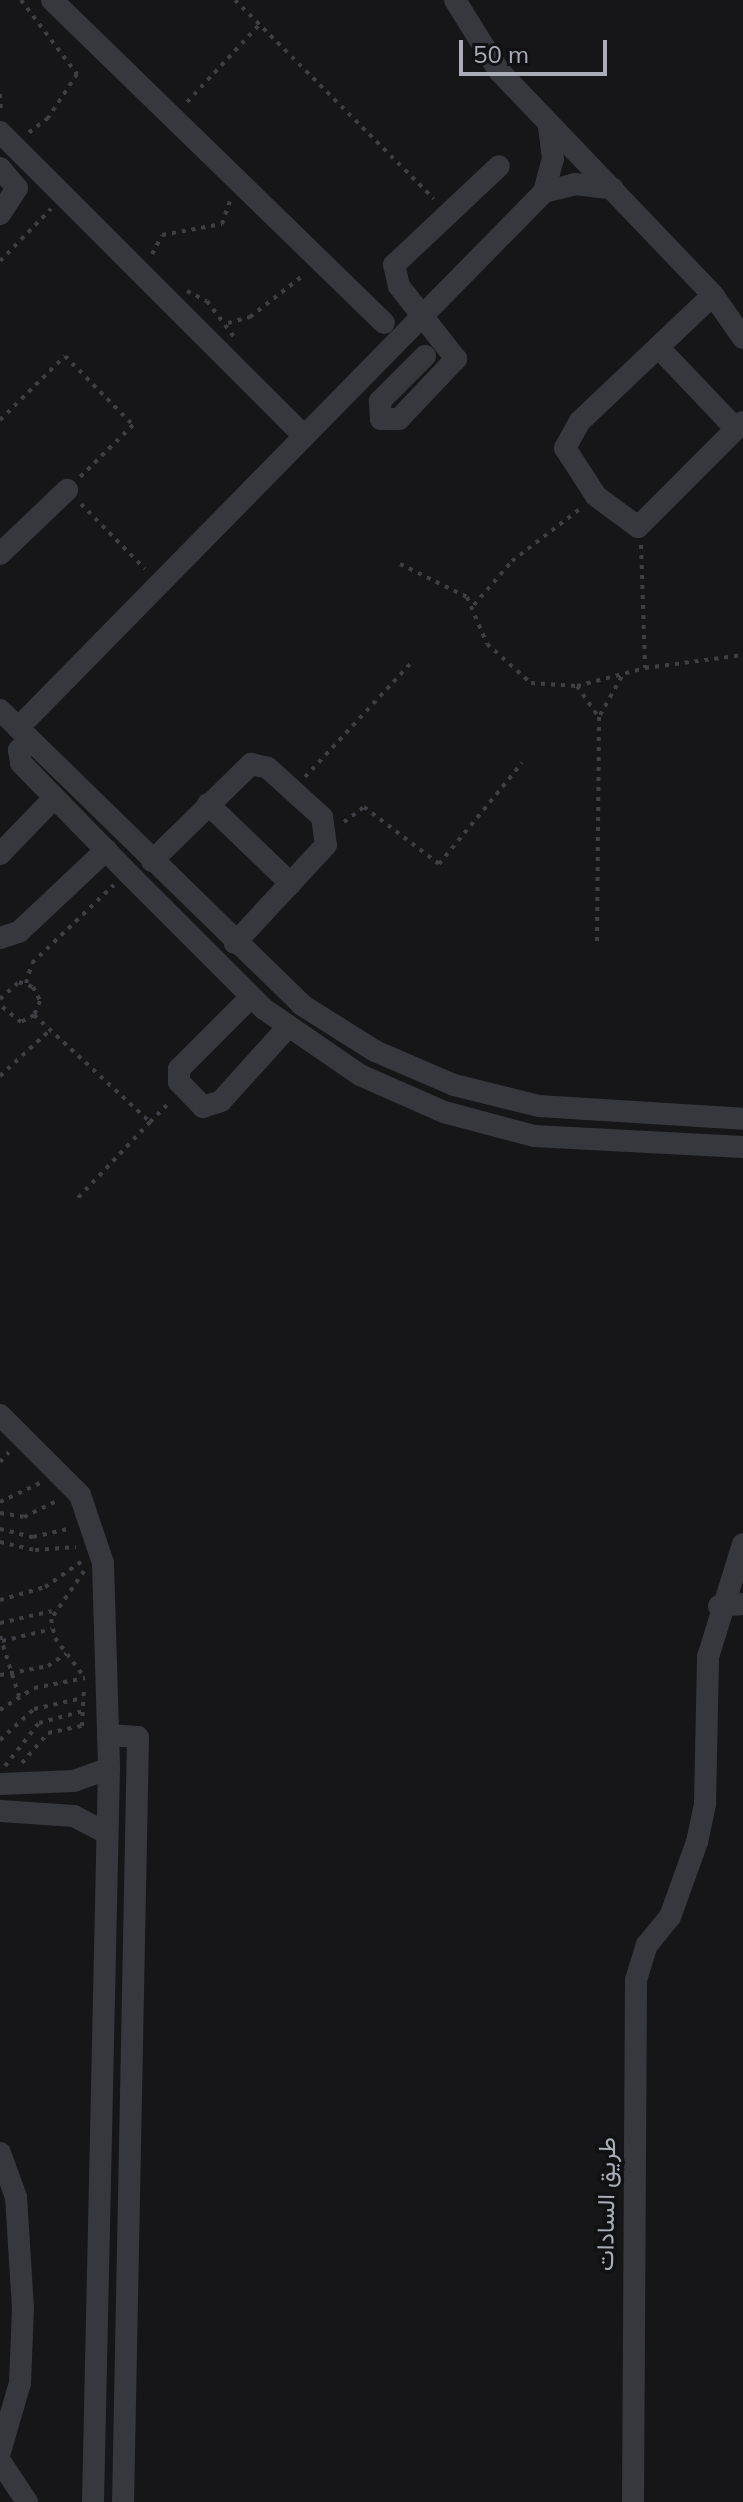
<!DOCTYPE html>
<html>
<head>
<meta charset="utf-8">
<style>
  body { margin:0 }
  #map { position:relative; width:743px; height:2502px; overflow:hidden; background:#161618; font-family:Mulish,Vazirmatn,sans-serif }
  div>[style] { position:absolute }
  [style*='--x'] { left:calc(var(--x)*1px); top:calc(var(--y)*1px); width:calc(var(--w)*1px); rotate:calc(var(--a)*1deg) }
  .path>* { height:4px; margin-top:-2px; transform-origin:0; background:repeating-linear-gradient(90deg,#3d3f44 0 4px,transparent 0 10px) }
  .minor>* { height:22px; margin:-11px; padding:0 11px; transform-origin:11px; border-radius:11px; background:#37383d }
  span { translate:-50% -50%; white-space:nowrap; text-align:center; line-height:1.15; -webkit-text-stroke:7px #111113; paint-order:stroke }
  .street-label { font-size:24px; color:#a8adb8 }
  .scale { position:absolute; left:459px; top:40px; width:148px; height:36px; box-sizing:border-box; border:4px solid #a8adb8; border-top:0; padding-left:10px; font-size:24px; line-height:28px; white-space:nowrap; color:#a8adb8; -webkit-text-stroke:6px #111113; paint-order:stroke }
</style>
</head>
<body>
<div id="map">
  <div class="path">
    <i style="--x:21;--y:0;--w:93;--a:52.9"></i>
    <i style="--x:77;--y:74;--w:53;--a:123.4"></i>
    <i style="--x:48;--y:118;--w:25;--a:143"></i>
    <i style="--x:235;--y:0;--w:281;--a:45"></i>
    <i style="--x:0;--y:94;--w:20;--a:87"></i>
    <i style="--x:187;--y:102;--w:105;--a:-46.9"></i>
    <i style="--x:152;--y:254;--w:21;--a:-62"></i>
    <i style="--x:162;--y:235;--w:61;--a:-10.4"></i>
    <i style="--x:222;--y:224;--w:24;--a:-71"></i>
    <i style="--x:0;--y:261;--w:73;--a:-45.6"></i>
    <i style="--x:187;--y:291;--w:22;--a:27"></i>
    <i style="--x:207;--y:301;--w:46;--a:52.9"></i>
    <i style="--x:228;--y:323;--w:23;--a:-15"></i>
    <i style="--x:250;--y:317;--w:70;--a:-38"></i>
    <i style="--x:0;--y:420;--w:91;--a:-44.6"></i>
    <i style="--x:65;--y:356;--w:97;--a:45.4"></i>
    <i style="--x:133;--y:425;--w:76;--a:135.5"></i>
    <i style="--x:81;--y:504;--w:91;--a:45.4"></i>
    <i style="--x:641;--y:545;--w:123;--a:88.1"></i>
    <i style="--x:400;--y:564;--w:75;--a:26.2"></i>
    <i style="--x:467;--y:597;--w:51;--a:66.9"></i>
    <i style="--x:487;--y:644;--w:59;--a:41.6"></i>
    <i style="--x:531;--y:683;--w:46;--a:3.7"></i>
    <i style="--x:577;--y:686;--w:70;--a:-14.8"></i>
    <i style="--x:645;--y:668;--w:99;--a:-7.6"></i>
    <i style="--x:474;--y:605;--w:58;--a:-49.2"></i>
    <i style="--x:512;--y:561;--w:87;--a:-37.5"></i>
    <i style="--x:577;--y:686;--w:38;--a:55"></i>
    <i style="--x:599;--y:717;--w:230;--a:90.5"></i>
    <i style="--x:600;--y:715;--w:47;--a:-60.7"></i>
    <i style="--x:305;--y:777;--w:157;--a:-47.1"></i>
    <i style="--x:344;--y:822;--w:25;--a:-37"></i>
    <i style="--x:364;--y:807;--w:94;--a:37.2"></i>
    <i style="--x:439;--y:864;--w:131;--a:-50.6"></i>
    <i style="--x:26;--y:983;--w:21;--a:-73"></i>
    <i style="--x:32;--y:963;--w:113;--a:-43.6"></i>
    <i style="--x:0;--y:999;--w:25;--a:-42"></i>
    <i style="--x:19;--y:982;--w:15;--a:20"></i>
    <i style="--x:33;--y:987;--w:16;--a:63"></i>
    <i style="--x:40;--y:1001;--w:15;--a:113"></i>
    <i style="--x:34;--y:1015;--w:15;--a:152"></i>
    <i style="--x:21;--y:1022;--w:27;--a:-141"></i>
    <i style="--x:34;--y:1015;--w:158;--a:42.7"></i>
    <i style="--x:150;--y:1122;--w:109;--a:133.5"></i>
    <i style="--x:0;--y:1076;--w:68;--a:-42.6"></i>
    <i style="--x:150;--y:1122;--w:30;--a:-45"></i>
    <i style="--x:0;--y:1462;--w:13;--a:-48"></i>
    <i style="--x:0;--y:1502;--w:44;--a:-25.4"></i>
    <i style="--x:0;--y:1513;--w:24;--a:9"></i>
    <i style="--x:24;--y:1517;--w:37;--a:-26"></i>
    <i style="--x:0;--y:1529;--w:34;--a:14"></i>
    <i style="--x:33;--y:1537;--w:39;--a:-13"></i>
    <i style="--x:0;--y:1542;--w:36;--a:13"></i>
    <i style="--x:35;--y:1550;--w:41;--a:-4.2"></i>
    <i style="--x:84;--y:1571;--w:58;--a:124.5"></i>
    <i style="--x:51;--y:1619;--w:19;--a:78"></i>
    <i style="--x:55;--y:1638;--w:50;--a:53.1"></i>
    <i style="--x:0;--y:1600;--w:47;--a:-16.1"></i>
    <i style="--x:45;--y:1587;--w:44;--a:-34.8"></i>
    <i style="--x:0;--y:1623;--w:53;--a:-13"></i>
    <i style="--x:0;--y:1636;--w:63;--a:72.4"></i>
    <i style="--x:2;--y:1641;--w:51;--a:-13.5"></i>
    <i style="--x:0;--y:1675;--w:49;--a:-10.6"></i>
    <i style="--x:48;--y:1666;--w:22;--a:-34"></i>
    <i style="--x:0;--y:1710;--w:40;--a:-32.9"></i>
    <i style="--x:34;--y:1688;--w:52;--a:-11.1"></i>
    <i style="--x:0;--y:1740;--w:46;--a:-42.4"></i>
    <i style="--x:34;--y:1709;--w:50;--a:-12.7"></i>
    <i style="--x:22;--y:1763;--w:40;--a:-49"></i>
    <i style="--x:48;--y:1733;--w:35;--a:-12"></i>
    <i style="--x:82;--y:1726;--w:39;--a:-87"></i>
    <i style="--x:5;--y:1766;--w:55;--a:-51.7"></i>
    <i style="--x:39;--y:1723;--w:46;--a:-15.3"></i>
  </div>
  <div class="minor">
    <i style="--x:52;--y:0;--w:463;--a:44.2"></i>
    <i style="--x:455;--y:0;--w:84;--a:58.2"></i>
    <i style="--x:499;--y:71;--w:310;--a:46.3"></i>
    <i style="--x:713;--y:295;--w:52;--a:55.1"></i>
    <i style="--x:0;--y:132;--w:429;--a:45"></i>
    <i style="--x:0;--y:168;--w:26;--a:50"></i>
    <i style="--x:17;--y:188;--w:31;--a:123"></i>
    <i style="--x:544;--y:192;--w:34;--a:-75"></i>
    <i style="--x:553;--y:159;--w:35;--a:-97"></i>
    <i style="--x:713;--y:295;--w:183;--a:136.5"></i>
    <i style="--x:580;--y:421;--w:31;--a:119"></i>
    <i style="--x:565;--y:448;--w:57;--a:57.1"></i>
    <i style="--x:596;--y:496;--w:52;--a:36.4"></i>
    <i style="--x:638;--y:527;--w:148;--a:-45"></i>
    <i style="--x:658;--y:347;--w:113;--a:46.4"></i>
    <i style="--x:425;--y:356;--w:64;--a:135"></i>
    <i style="--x:380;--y:401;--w:18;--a:87"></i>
    <i style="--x:381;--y:419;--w:18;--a:0"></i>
    <i style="--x:399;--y:419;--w:83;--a:-46.5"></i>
    <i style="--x:456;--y:359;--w:93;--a:-128"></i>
    <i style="--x:399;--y:286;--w:22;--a:-103"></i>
    <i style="--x:394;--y:265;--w:144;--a:-43.3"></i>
    <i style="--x:0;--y:554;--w:93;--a:-43.7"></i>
    <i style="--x:0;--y:710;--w:422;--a:44.3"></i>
    <i style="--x:302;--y:1005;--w:86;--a:32.2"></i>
    <i style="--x:375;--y:1051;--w:86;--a:23.3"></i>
    <i style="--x:454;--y:1085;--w:88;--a:13.9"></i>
    <i style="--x:539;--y:1106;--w:204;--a:3.6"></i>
    <i style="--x:18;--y:728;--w:751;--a:-45.54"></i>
    <i style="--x:544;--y:192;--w:32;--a:-14"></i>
    <i style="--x:575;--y:184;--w:38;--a:7"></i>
    <i style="--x:29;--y:740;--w:14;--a:135"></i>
    <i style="--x:19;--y:750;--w:13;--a:81"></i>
    <i style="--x:21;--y:763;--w:153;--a:45.8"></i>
    <i style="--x:128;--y:873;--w:192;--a:45"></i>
    <i style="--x:264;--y:1009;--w:116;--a:34.5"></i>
    <i style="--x:360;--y:1075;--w:92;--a:23.8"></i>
    <i style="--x:444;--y:1112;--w:93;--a:14.9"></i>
    <i style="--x:534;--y:1136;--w:209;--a:3"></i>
    <i style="--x:208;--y:804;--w:115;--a:43.9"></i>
    <i style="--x:0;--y:854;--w:78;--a:-46"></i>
    <i style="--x:152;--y:861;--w:139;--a:-44.4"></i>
    <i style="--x:251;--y:764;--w:17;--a:13"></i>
    <i style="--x:268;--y:768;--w:73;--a:42.2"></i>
    <i style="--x:322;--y:817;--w:28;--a:82"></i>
    <i style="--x:326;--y:845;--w:134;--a:132.9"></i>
    <i style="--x:0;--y:938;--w:20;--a:-18"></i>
    <i style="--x:19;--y:932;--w:120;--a:-43.3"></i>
    <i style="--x:251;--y:997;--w:102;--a:135"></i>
    <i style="--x:179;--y:1069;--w:13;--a:90"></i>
    <i style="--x:179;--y:1082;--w:35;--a:46"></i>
    <i style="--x:203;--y:1107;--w:19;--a:-18"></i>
    <i style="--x:221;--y:1101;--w:98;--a:-47.9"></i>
    <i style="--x:0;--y:1415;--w:113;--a:45"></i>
    <i style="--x:80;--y:1495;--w:72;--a:71.3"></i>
    <i style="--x:103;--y:1563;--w:205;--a:88.3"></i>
    <i style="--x:109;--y:1768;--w:734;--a:91.25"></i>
    <i style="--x:719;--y:1606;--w:24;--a:-5"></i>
    <i style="--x:108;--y:1735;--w:30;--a:4"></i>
    <i style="--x:138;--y:1737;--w:765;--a:91.12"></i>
    <i style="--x:0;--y:1784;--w:74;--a:-2.3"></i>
    <i style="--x:74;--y:1781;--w:37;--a:-20"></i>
    <i style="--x:0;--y:1811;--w:74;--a:3.9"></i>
    <i style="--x:74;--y:1816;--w:36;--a:28"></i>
    <i style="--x:0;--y:2153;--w:47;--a:70"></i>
    <i style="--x:16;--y:2197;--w:111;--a:86.4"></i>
    <i style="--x:23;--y:2308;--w:75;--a:92.3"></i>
    <i style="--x:20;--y:2383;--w:72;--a:106.2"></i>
    <i style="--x:0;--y:2461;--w:49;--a:56.6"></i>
    <i style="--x:633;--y:2502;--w:522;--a:-89.67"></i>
    <i style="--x:636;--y:1980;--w:37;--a:-73"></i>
    <i style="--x:647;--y:1945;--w:36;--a:-51"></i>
    <i style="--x:670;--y:1917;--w:80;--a:-70.2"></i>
    <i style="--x:697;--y:1842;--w:40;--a:-78"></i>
    <i style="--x:705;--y:1803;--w:146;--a:-88.8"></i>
    <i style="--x:708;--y:1657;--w:118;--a:-72.8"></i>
  </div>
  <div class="street-label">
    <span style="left:606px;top:2204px;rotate:-89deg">طريق السادات</span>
  </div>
  <div class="scale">50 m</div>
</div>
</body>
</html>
